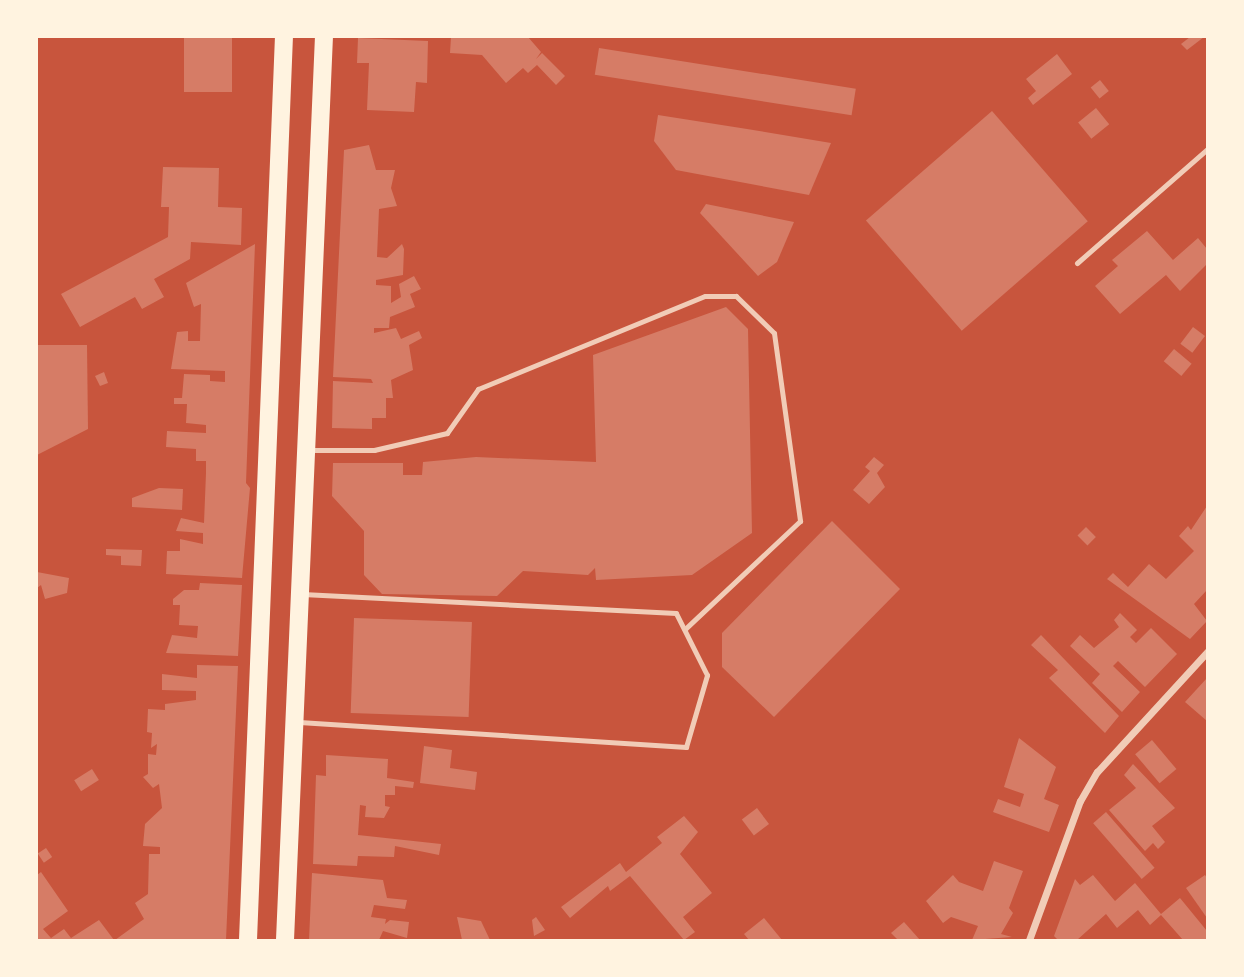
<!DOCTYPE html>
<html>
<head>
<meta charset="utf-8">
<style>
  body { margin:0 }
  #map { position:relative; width:1244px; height:977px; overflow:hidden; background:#c8553d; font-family:Barlow,sans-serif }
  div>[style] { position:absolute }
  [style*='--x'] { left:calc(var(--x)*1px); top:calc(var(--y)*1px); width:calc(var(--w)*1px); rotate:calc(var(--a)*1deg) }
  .building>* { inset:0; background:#d67c66; transform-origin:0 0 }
  .service>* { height:5px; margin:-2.5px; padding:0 2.5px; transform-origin:2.5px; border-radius:2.5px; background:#f1ccb7 }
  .minor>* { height:7px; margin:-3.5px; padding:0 3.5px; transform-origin:3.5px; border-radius:3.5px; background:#f1ccb7 }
  .primary>* { height:18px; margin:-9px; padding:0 9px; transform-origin:9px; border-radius:9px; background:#fff3e0 }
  span { translate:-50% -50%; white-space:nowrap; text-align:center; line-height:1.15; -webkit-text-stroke:5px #fff3e0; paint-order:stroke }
  .frame { position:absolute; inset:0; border:38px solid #fff3e0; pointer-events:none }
</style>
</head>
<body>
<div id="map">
  <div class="building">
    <i style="left:184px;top:37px;width:48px;height:55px"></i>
    <i style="clip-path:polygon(451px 37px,528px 37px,541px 52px,536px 59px,542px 53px,565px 76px,556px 85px,537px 65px,528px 73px,523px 68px,506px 83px,482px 55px,450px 53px)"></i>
    <i style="clip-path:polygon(1190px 37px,1204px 37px,1187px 50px,1181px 44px)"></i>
    <i style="clip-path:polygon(358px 38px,428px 41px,427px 83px,416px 82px,414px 112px,367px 110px,369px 63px,357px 63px)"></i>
    <i style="left:599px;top:48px;width:260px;height:27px;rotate:9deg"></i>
    <i style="clip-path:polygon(1057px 54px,1072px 74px,1033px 105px,1028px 98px,1036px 91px,1026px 79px)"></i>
    <i style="left:1100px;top:80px;width:14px;height:12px;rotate:51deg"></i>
    <i style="left:1096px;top:108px;width:21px;height:23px;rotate:51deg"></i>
    <i style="left:992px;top:111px;width:146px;height:167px;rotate:49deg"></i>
    <i style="clip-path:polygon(658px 115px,747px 129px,831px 143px,809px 195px,676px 170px,654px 141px)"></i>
    <i style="clip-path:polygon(369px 145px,376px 170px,395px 170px,391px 188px,397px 206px,379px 209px,377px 257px,387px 258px,402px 244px,404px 249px,403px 275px,376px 280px,376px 285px,391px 286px,391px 303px,401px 297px,399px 284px,414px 276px,421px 289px,410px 294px,415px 307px,390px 317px,389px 328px,374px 328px,374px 333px,396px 328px,401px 339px,419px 331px,422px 338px,409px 345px,413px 370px,391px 380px,393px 398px,386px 398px,386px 418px,372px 418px,372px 429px,332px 428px,333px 381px,373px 383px,371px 379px,333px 377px,344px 150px)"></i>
    <i style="clip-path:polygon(163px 167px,219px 168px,218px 207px,242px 208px,241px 245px,191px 242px,190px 259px,154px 279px,164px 297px,142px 309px,135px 297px,80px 327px,61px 294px,168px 237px,169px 207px,161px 207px)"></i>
    <i style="clip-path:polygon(706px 204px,794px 222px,777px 262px,758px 276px,700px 213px)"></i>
    <i style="clip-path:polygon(1147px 231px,1173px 260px,1198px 238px,1207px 249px,1207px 264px,1180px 291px,1166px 275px,1120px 314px,1095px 286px,1118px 266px,1112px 260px)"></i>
    <i style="clip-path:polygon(255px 244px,246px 483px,250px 488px,242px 578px,166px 574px,167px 551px,180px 551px,180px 539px,203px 544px,203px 533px,176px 531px,181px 518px,204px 523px,206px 473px,206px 461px,196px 461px,196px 449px,166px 447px,167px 431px,206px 433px,206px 425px,186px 423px,187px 404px,174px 404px,174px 398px,182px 398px,184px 374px,210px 375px,210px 381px,225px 382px,225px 371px,171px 369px,177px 332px,188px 331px,188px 341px,200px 341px,201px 304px,194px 307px,186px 283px)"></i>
    <i style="clip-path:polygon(726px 307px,748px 329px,752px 533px,692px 575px,596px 580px,595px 568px,588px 575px,523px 571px,497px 596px,382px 594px,364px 575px,364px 531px,332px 496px,333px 463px,403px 463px,403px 475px,422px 475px,423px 462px,476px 457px,596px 462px,593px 355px)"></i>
    <i style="left:1193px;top:327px;width:15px;height:21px;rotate:37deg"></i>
    <i style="clip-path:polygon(37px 345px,87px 345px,88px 429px,37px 455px)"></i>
    <i style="left:1174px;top:349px;width:23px;height:16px;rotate:40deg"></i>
    <i style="clip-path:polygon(104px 372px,108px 383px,100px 386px,95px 376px)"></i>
    <i style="clip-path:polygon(874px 457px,884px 465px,877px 473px,885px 487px,869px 504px,853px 490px,870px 471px,865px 467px)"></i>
    <i style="clip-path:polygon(159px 488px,183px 489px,182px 510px,132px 507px,132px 498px)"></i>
    <i style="clip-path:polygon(1207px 506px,1207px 590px,1194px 604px,1207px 621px,1190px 639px,1107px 579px,1113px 573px,1128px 587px,1149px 564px,1166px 579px,1194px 551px,1179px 536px,1188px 526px,1191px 530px)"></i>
    <i style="clip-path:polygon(832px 521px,900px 589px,774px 717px,722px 667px,722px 633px)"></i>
    <i style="left:1086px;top:527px;width:14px;height:12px;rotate:45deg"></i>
    <i style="clip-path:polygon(106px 549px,142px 550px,141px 566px,121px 565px,121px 556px,106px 555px)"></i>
    <i style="clip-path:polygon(37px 572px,69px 578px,67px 593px,45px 599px,41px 585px,37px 588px)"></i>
    <i style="clip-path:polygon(200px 583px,242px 585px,238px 656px,166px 653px,172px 635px,197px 638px,198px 626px,179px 625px,180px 605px,173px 605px,173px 599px,184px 590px,199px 590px)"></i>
    <i style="clip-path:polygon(1120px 613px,1137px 630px,1130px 637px,1136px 643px,1151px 628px,1177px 654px,1145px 687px,1118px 661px,1113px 666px,1140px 692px,1122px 712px,1092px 683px,1100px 674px,1070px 646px,1080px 635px,1094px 648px,1119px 627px,1114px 620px)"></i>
    <i style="left:354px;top:618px;width:118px;height:95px;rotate:2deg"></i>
    <i style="clip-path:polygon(1041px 635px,1119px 716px,1105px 733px,1049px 678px,1058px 670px,1031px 645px)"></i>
    <i style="clip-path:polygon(197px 665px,238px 666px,226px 940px,115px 940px,144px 919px,135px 903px,148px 894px,149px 854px,160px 854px,160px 847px,143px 846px,145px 824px,162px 808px,159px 784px,153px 788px,143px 777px,148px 774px,148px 754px,156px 755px,157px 744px,151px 748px,152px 733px,147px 732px,148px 709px,165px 710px,165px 704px,196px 700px,196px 691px,162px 690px,162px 674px,197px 678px)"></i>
    <i style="clip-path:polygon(1207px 678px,1207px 721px,1185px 702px)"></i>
    <i style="clip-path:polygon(1019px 738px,1056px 767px,1044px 799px,1059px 805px,1049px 832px,993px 812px,998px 799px,1020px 807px,1024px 794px,1004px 787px)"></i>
    <i style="left:1152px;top:740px;width:38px;height:22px;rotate:50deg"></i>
    <i style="clip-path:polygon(424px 746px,452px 750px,450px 768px,477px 772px,475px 790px,420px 783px)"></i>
    <i style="clip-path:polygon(326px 755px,388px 759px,387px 778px,414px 782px,413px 788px,395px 786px,395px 795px,385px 795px,385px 806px,390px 807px,384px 818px,365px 817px,366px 806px,360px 805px,358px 835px,441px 844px,439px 855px,395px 846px,394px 857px,358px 856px,357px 866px,313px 864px,316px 775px,326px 776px)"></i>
    <i style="clip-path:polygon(1133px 764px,1175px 808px,1152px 826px,1165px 842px,1158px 849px,1153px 843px,1145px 851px,1109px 810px,1136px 788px,1124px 775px)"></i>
    <i style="left:92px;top:769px;width:13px;height:21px;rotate:58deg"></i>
    <i style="left:757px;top:808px;width:20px;height:19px;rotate:53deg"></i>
    <i style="left:1106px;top:812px;width:74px;height:17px;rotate:49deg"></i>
    <i style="clip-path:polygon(684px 816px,698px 832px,680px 854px,712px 893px,683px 917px,695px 932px,684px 940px,630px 876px,610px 891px,608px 886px,570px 918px,561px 907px,620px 863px,626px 872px,662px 843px,657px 837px)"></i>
    <i style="left:46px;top:848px;width:11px;height:10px;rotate:56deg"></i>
    <i style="clip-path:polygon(994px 861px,1023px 871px,1009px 908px,1013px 913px,1001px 934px,1012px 937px,972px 940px,978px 926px,951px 917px,943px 923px,926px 901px,953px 875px,959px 882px,983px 891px)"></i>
    <i style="clip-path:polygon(41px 872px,68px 911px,43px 929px,51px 938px,64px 929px,71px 938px,99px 920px,114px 940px,37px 940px,37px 875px)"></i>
    <i style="clip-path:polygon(312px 873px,383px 880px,387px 898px,407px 900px,405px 909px,374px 905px,371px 917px,386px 919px,385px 924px,390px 920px,409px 922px,407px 938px,383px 931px,379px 940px,309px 940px)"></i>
    <i style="clip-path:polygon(1093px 875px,1115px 901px,1135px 883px,1161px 914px,1180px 898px,1207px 931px,1207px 940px,1183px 940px,1161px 915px,1150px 925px,1138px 910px,1117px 928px,1106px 914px,1077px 940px,1058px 940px,1054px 936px,1075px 879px,1080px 885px)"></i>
    <i style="clip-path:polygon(1205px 875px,1207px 878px,1207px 918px,1186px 888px)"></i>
    <i style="clip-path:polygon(457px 917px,481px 921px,490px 940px,462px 940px)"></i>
    <i style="clip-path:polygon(536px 917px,545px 930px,534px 936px,532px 920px)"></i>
    <i style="clip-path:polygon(764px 918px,782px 940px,749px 940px,744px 934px)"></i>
    <i style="clip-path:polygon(904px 922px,920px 940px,898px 940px,891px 933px)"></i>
  </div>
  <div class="service">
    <i style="--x:1077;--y:263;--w:173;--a:-41.2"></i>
    <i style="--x:308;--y:450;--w:66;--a:0"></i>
    <i style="--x:374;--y:450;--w:75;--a:-13.1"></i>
    <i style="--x:447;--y:433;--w:54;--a:-54.8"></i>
    <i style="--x:478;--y:389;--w:245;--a:-22.3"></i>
    <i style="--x:705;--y:296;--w:31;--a:0"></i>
    <i style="--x:736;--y:296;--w:53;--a:44.2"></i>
    <i style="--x:774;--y:333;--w:190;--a:82.1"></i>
    <i style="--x:800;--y:521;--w:158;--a:136.8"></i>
    <i style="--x:299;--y:722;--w:388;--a:3.7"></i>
    <i style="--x:686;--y:747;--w:75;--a:-73.7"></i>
    <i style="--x:707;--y:675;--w:69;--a:-116.6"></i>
    <i style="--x:676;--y:613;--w:374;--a:-177.1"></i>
  </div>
  <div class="minor">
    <i style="--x:1029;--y:940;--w:148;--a:-69.9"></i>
    <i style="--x:1080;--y:801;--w:34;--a:-60"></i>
    <i style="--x:1097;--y:772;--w:163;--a:-47.5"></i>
  </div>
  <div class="primary">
    <i style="--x:248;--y:940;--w:904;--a:-87.72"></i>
    <i style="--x:285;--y:940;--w:904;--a:-87.53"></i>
  </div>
  <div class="frame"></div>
</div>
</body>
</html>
